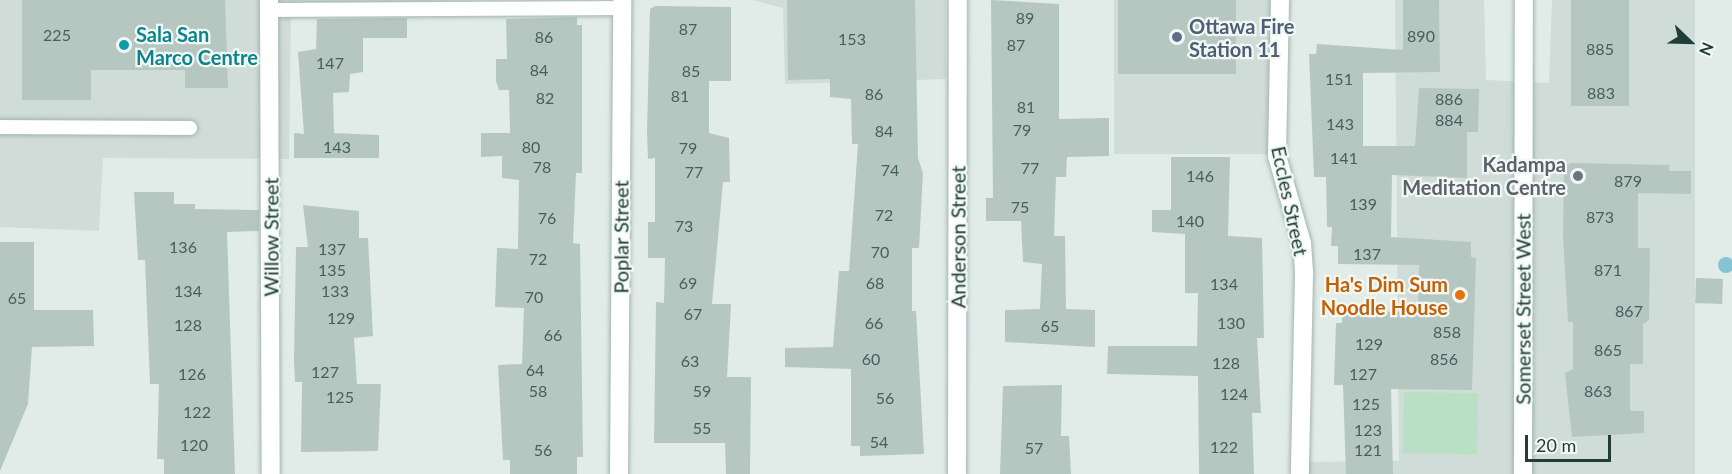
<!DOCTYPE html>
<html>
<head>
<meta charset="utf-8">
<style>
  body { margin:0 }
  #map { position:relative; width:1732px; height:474px; overflow:hidden; background:#e1ece8; font-family:Lato,sans-serif }
  div>[style] { position:absolute }
  [style*='--x'] { left:calc(var(--x)*1px); top:calc(var(--y)*1px); width:calc(var(--w)*1px); rotate:calc(var(--a)*1deg) }
  .built>* { inset:0; background:#cfdcd7; transform-origin:0 0 }
  .green>* { inset:0; background:#b9dfc5; transform-origin:0 0 }
  .water>* { inset:0; background:#86c4d4 }
  .round { border-radius:50% }
  .building>* { inset:0; background:#b6c7c1; transform-origin:0 0 }
  .roads { filter:drop-shadow(0 0 2px #a3b4af) drop-shadow(0 0 2px #a3b4af) }
  .service>* { height:14px; margin:-7px; padding:0 7px; transform-origin:7px; border-radius:7px; background:#fff }
  .minor>* { height:18px; margin:-9px; padding:0 9px; transform-origin:9px; border-radius:9px; background:#fff }
  .secondary>* { height:18px; margin:-9px; padding:0 9px; transform-origin:9px; border-radius:9px; background:#fff }
  .dots>* { width:16px; height:16px; translate:-50% -50%; box-sizing:border-box; border:3px solid #f2f9f5; border-radius:50% }
  span { translate:-50% -50%; white-space:nowrap; text-align:center; line-height:1.15; -webkit-text-stroke:4.5px #f2f9f5; paint-order:stroke }
  .number-label { font-size:16px; color:#46605a }
  .number-label span { -webkit-text-stroke-width:0 }
  .service-label { font-size:20px; color:#4e5e75; font-weight:700 }
  .left { translate:0 -50%; text-align:left }
  .culture-label { font-size:20px; color:#0d838f; font-weight:700 }
  .worship-label { font-size:20px; color:#5b616d; font-weight:700 }
  .right { translate:-100% -50%; text-align:right }
  .street-label { font-size:20px; color:#203e37 }
  .food-label { font-size:20px; color:#c56008; font-weight:700 }
  .north { position:absolute; left:1660px; top:12px; width:60px; height:60px; -webkit-text-stroke:4px #f2f9f5; paint-order:stroke; rotate:113deg; font-size:16px; font-weight:700; line-height:24px; text-align:center; color:#203e37 }
  .north::after { content:''; display:block; margin:auto; width:21px; height:27px; background:#203e37; clip-path:polygon(50% 0,100% 100%,50% 72%,0 100%) }
  .scale { position:absolute; left:1525px; top:435px; width:86px; height:27px; box-sizing:border-box; border:3px solid #203e37; border-top:0; padding-left:8px; font-size:18px; line-height:21px; white-space:nowrap; color:#203e37; -webkit-text-stroke:4px #f2f9f5; paint-order:stroke }
</style>
</head>
<body>
<div id="map">
  <div class="built">
    <i style="clip-path:polygon(0 0,459px 0,291px 8px,289px 159px,103px 158px,99px 231px,0 227px)"></i>
    <i style="clip-path:polygon(752px 0,946px 0,946px 79px,785px 84px,783px 8px)"></i>
    <i style="left:1114px;top:0;width:169px;height:154px"></i>
    <i style="clip-path:polygon(1395px 0,1484px 0,1486px 80px,1549px 83px,1552px 0,1695px 0,1695px 474px,1305px 474px,1305px 462px,1399px 461px)"></i>
  </div>
  <div class="green">
    <i style="left:1404px;top:392px;width:74px;height:61px;rotate:1deg"></i>
  </div>
  <div class="water">
    <i class="round" style="left:1718px;top:257px;width:16px;height:16px"></i>
  </div>
  <div class="building">
    <i style="clip-path:polygon(22px 0,225px 0,228px 88px,185px 88px,185px 70px,91px 70px,91px 100px,22px 100px)"></i>
    <i style="clip-path:polygon(787px 0,915px 0,918px 158px,923px 173px,919px 248px,912px 248px,912px 311px,916px 311px,924px 454px,860px 456px,860px 446px,851px 446px,851px 369px,785px 367px,785px 348px,833px 347px,839px 271px,849px 271px,858px 144px,852px 144px,851px 99px,830px 97px,830px 79px,788px 80px)"></i>
    <i style="clip-path:polygon(991px 0,1059px 4px,1059px 119px,1109px 118px,1109px 156px,1067px 157px,1066px 177px,1056px 177px,1054px 236px,1065px 236px,1066px 309px,1095px 310px,1095px 347px,1005px 342px,1005px 310px,1040px 309px,1042px 264px,1023px 262px,1021px 221px,986px 221px,986px 198px,993px 198px)"></i>
    <i style="left:1118px;top:0;width:118px;height:74px"></i>
    <i style="clip-path:polygon(1403px 0,1439px 0,1440px 72px,1363px 73px,1363px 146px,1415px 146px,1419px 88px,1479px 89px,1478px 132px,1467px 132px,1467px 178px,1392px 175px,1391px 237px,1471px 242px,1471px 257px,1476px 258px,1472px 390px,1391px 389px,1393px 474px,1346px 474px,1343px 385px,1334px 385px,1336px 323px,1342px 323px,1342px 311px,1418px 312px,1419px 265px,1338px 264px,1338px 246px,1331px 246px,1332px 227px,1327px 227px,1326px 177px,1314px 177px,1309px 54px,1316px 54px,1317px 44px,1403px 50px)"></i>
    <i style="left:1571px;top:0;width:58px;height:106px"></i>
    <i style="clip-path:polygon(655px 6px,731px 7px,731px 81px,709px 81px,709px 133px,729px 138px,730px 182px,723px 182px,712px 304px,731px 304px,727px 377px,751px 377px,750px 474px,726px 474px,725px 443px,654px 443px,656px 302px,664px 303px,665px 258px,648px 258px,648px 222px,655px 222px,655px 158px,648px 159px,647px 133px,650px 9px)"></i>
    <i style="clip-path:polygon(577px 17px,577px 25px,582px 25px,582px 173px,576px 173px,573px 243px,580px 244px,583px 457px,577px 457px,577px 474px,510px 474px,510px 460px,503px 460px,498px 365px,522px 364px,524px 308px,495px 307px,497px 248px,518px 249px,519px 180px,502px 178px,502px 156px,481px 157px,481px 133px,510px 133px,509px 90px,499px 90px,496px 81px,496px 59px,507px 59px,506px 19px)"></i>
    <i style="clip-path:polygon(407px 18px,407px 38px,363px 38px,363px 72px,350px 74px,349px 92px,333px 93px,334px 133px,379px 135px,379px 158px,294px 158px,294px 133px,304px 134px,298px 52px,316px 49px,317px 19px)"></i>
    <i style="clip-path:polygon(1171px 157px,1230px 157px,1228px 236px,1262px 238px,1264px 338px,1257px 338px,1261px 413px,1252px 413px,1254px 474px,1199px 474px,1198px 376px,1107px 374px,1108px 346px,1197px 346px,1198px 293px,1185px 293px,1185px 234px,1152px 232px,1152px 210px,1171px 210px)"></i>
    <i style="clip-path:polygon(1571px 163px,1669px 165px,1669px 171px,1691px 171px,1691px 194px,1638px 193px,1638px 248px,1650px 248px,1649px 320px,1643px 324px,1643px 364px,1630px 364px,1630px 411px,1644px 411px,1644px 433px,1572px 437px,1565px 373px,1573px 369px,1573px 322px,1568px 322px,1563px 237px,1564px 166px)"></i>
    <i style="clip-path:polygon(134px 192px,174px 192px,174px 204px,195px 204px,195px 209px,259px 210px,259px 231px,227px 232px,235px 474px,164px 474px,164px 459px,157px 459px,159px 384px,150px 384px,145px 260px,138px 260px)"></i>
    <i style="clip-path:polygon(303px 205px,359px 211px,359px 238px,368px 238px,373px 336px,354px 338px,357px 384px,381px 384px,378px 451px,301px 452px,302px 382px,295px 382px,294px 360px,296px 247px,308px 247px)"></i>
    <i style="clip-path:polygon(0 242px,34px 242px,34px 310px,93px 310px,94px 346px,32px 347px,28px 404px,0 471px)"></i>
    <i style="left:1696px;top:278px;width:27px;height:25px;rotate:2deg"></i>
    <i style="clip-path:polygon(1062px 385px,1061px 436px,1069px 436px,1071px 474px,1000px 474px,1003px 386px)"></i>
  </div>
  <div class="roads">
    <div class="service">
      <i style="--x:269;--y:10;--w:353;--a:-0.3"></i>
      <i style="--x:0;--y:127;--w:190;--a:0.3"></i>
    </div>
    <div class="minor">
      <i style="--x:269;--y:0;--w:474;--a:89.8"></i>
      <i style="--x:1280;--y:0;--w:156;--a:91.1"></i>
      <i style="--x:1277;--y:156;--w:91;--a:74"></i>
      <i style="--x:1302;--y:243;--w:32;--a:86"></i>
      <i style="--x:1304;--y:275;--w:199;--a:91.2"></i>
      <i style="--x:619;--y:474;--w:474;--a:-89.6"></i>
      <i style="--x:957;--y:474;--w:474;--a:-89.9"></i>
    </div>
    <div class="secondary">
      <i style="--x:1523;--y:474;--w:474;--a:-89.9"></i>
    </div>
  </div>
  <div class="dots">
    <i style="left:1177px;top:37px;background:#5c6f8a"></i>
    <i style="left:124px;top:45px;background:#0f9aa8"></i>
    <i style="left:1578px;top:176px;background:#6b7280"></i>
    <i style="left:1460px;top:295px;background:#e8710a"></i>
  </div>
  <div class="number-label">
    <span style="left:1025px;top:18px">89</span>
    <span style="left:688px;top:29px">87</span>
    <span style="left:57px;top:35px">225</span>
    <span style="left:1421px;top:36px">890</span>
    <span style="left:544px;top:37px">86</span>
    <span style="left:852px;top:39px">153</span>
    <span style="left:1016px;top:45px">87</span>
    <span style="left:1600px;top:49px">885</span>
    <span style="left:330px;top:63px">147</span>
    <span style="left:539px;top:70px">84</span>
    <span style="left:691px;top:71px">85</span>
    <span style="left:1339px;top:79px">151</span>
    <span style="left:1601px;top:93px">883</span>
    <span style="left:874px;top:94px">86</span>
    <span style="left:680px;top:96px">81</span>
    <span style="left:545px;top:98px">82</span>
    <span style="left:1449px;top:99px">886</span>
    <span style="left:1026px;top:107px">81</span>
    <span style="left:1449px;top:120px">884</span>
    <span style="left:1340px;top:124px">143</span>
    <span style="left:1022px;top:130px">79</span>
    <span style="left:884px;top:131px">84</span>
    <span style="left:337px;top:147px">143</span>
    <span style="left:531px;top:147px">80</span>
    <span style="left:688px;top:148px">79</span>
    <span style="left:1344px;top:158px">141</span>
    <span style="left:542px;top:167px">78</span>
    <span style="left:1030px;top:168px">77</span>
    <span style="left:890px;top:170px">74</span>
    <span style="left:694px;top:172px">77</span>
    <span style="left:1200px;top:176px">146</span>
    <span style="left:1628px;top:181px">879</span>
    <span style="left:1363px;top:204px">139</span>
    <span style="left:1020px;top:207px">75</span>
    <span style="left:884px;top:215px">72</span>
    <span style="left:1600px;top:217px">873</span>
    <span style="left:547px;top:218px">76</span>
    <span style="left:1190px;top:221px">140</span>
    <span style="left:684px;top:226px">73</span>
    <span style="left:183px;top:247px">136</span>
    <span style="left:332px;top:249px">137</span>
    <span style="left:880px;top:252px">70</span>
    <span style="left:1367px;top:254px">137</span>
    <span style="left:538px;top:259px">72</span>
    <span style="left:332px;top:270px">135</span>
    <span style="left:1608px;top:270px">871</span>
    <span style="left:688px;top:283px">69</span>
    <span style="left:875px;top:283px">68</span>
    <span style="left:1224px;top:284px">134</span>
    <span style="left:188px;top:291px">134</span>
    <span style="left:335px;top:291px">133</span>
    <span style="left:534px;top:297px">70</span>
    <span style="left:17px;top:298px">65</span>
    <span style="left:1629px;top:311px">867</span>
    <span style="left:693px;top:314px">67</span>
    <span style="left:341px;top:318px">129</span>
    <span style="left:874px;top:323px">66</span>
    <span style="left:1231px;top:323px">130</span>
    <span style="left:188px;top:325px">128</span>
    <span style="left:1050px;top:326px">65</span>
    <span style="left:1447px;top:332px">858</span>
    <span style="left:553px;top:335px">66</span>
    <span style="left:1369px;top:344px">129</span>
    <span style="left:1608px;top:350px">865</span>
    <span style="left:871px;top:359px">60</span>
    <span style="left:1444px;top:359px">856</span>
    <span style="left:690px;top:361px">63</span>
    <span style="left:1226px;top:363px">128</span>
    <span style="left:535px;top:370px">64</span>
    <span style="left:325px;top:372px">127</span>
    <span style="left:192px;top:374px">126</span>
    <span style="left:1363px;top:374px">127</span>
    <span style="left:538px;top:391px">58</span>
    <span style="left:702px;top:391px">59</span>
    <span style="left:1598px;top:391px">863</span>
    <span style="left:1234px;top:394px">124</span>
    <span style="left:340px;top:397px">125</span>
    <span style="left:885px;top:398px">56</span>
    <span style="left:1366px;top:404px">125</span>
    <span style="left:197px;top:412px">122</span>
    <span style="left:702px;top:428px">55</span>
    <span style="left:1368px;top:430px">123</span>
    <span style="left:879px;top:442px">54</span>
    <span style="left:194px;top:445px">120</span>
    <span style="left:1224px;top:447px">122</span>
    <span style="left:1034px;top:448px">57</span>
    <span style="left:543px;top:450px">56</span>
    <span style="left:1368px;top:450px">121</span>
  </div>
  <div class="service-label">
    <span class="left" style="left:1189px;top:38px">Ottawa Fire<br>Station 11</span>
  </div>
  <div class="culture-label">
    <span class="left" style="left:136px;top:46px">Sala San<br>Marco Centre</span>
  </div>
  <div class="worship-label">
    <span class="right" style="left:1566px;top:176px">Kadampa<br>Meditation Centre</span>
  </div>
  <div class="street-label">
    <span style="left:1290px;top:201px;rotate:78deg">Eccles Street</span>
    <span style="left:271px;top:237px;rotate:-90deg">Willow Street</span>
    <span style="left:621px;top:237px;rotate:-90deg">Poplar Street</span>
    <span style="left:958px;top:237px;rotate:-90deg">Anderson Street</span>
    <span style="left:1523px;top:309px;rotate:-90deg">Somerset Street West</span>
  </div>
  <div class="food-label">
    <span class="right" style="left:1448px;top:296px">Ha's Dim Sum<br>Noodle House</span>
  </div>
  <div class="north">N</div>
  <div class="scale">20 m</div>
</div>
</body>
</html>
